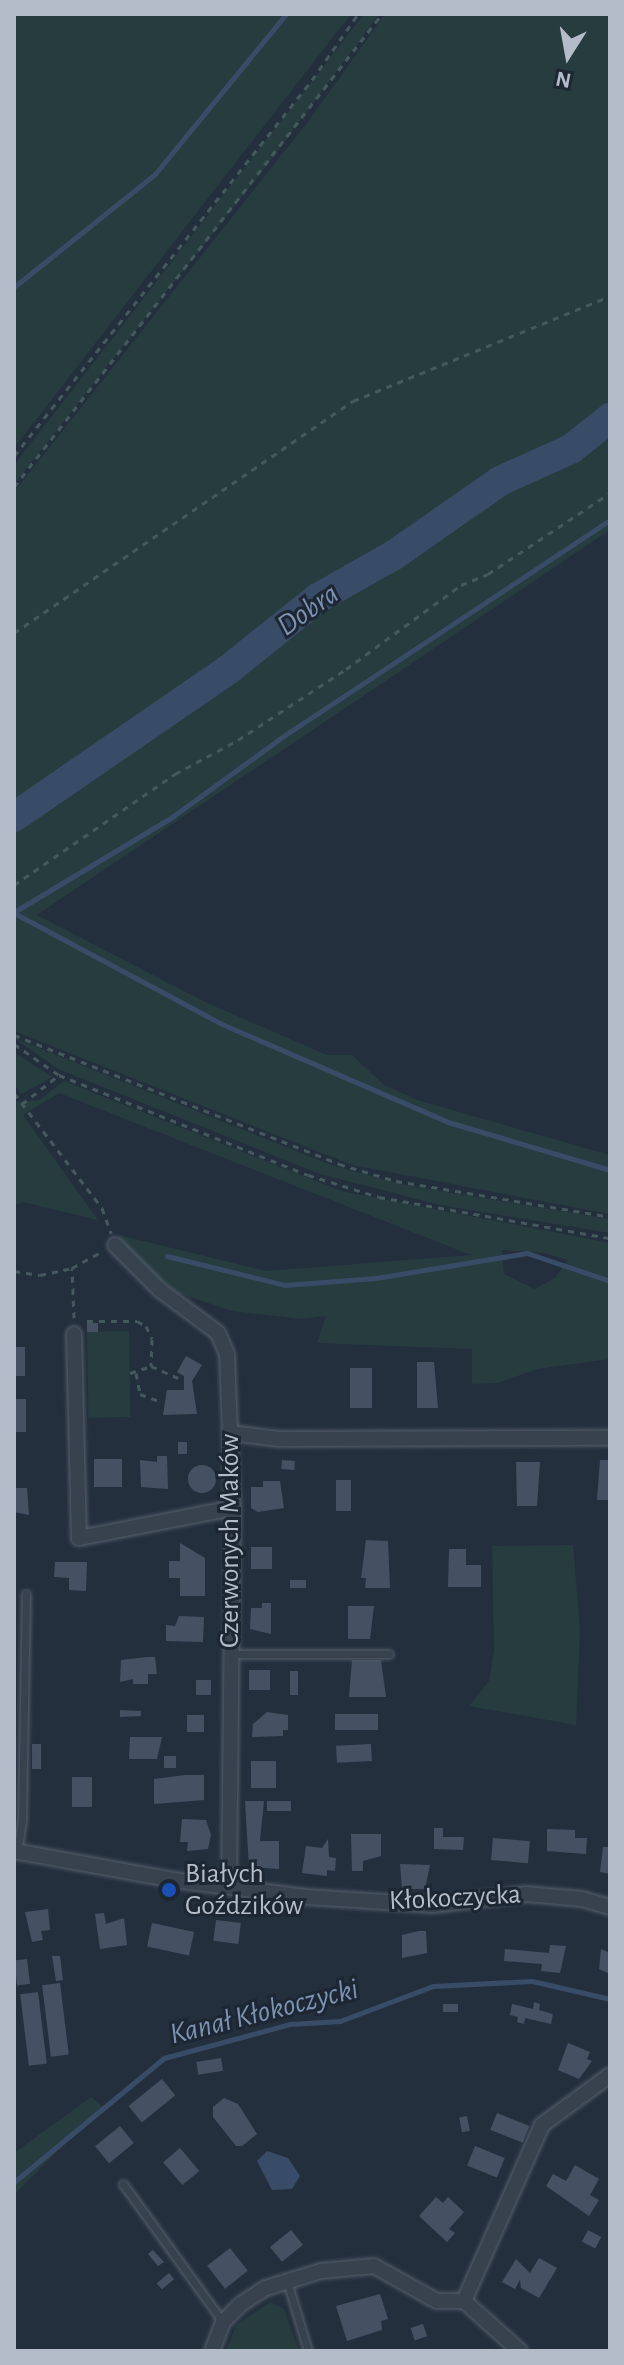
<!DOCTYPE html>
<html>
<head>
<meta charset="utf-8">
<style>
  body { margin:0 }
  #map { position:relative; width:624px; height:2365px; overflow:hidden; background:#242f3e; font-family:"Alegreya Sans",sans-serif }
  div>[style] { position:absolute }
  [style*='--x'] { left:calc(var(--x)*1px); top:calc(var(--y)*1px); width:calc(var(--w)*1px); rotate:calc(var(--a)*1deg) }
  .green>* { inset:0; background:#263c3f; transform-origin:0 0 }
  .water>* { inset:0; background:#394c67 }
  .stream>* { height:5px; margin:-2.5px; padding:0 2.5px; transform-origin:2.5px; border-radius:2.5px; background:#394c67 }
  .river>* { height:30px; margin:-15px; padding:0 15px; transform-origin:15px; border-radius:15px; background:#394c67 }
  .building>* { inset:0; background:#455162; transform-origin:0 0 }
  .round { border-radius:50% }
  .path>* { height:3px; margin-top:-1.5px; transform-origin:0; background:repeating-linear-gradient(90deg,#44595c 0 6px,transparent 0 12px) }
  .roads { filter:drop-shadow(0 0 2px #565f6c) drop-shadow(0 0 2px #565f6c) }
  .lane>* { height:7px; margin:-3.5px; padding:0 3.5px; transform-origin:3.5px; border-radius:3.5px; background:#38414e }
  .street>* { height:14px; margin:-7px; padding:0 7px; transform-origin:7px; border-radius:7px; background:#38414e }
  .dots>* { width:22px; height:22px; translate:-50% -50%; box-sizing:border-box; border:4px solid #1d2633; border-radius:50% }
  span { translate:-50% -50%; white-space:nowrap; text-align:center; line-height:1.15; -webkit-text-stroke:6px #1d2633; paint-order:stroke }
  .street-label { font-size:28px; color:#b4bcc9 }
  .poi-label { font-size:28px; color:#b4bcc9 }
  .left { translate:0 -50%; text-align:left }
  .water-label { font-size:30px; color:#7c92b1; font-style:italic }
  .frame { position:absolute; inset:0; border:16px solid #b4bcc9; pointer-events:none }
  .north { position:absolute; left:528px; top:16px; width:80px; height:80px; -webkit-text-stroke:6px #1d2633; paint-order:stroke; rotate:191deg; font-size:22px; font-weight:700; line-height:32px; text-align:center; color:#b4bcc9 }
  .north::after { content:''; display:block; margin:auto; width:28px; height:36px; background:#b4bcc9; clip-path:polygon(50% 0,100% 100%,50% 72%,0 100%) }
</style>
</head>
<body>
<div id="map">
  <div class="green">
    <i style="clip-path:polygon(14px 14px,351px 14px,14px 448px)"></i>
    <i style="clip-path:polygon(364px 14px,379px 14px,271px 160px,14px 484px,14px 465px)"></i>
    <i style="clip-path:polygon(385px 14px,610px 14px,610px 414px,547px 460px,481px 490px,392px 555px,299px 608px,230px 666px,14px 813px,14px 492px,310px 119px)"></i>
    <i style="clip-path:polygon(610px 421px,610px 530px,37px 915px,205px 1002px,327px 1055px,352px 1055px,384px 1085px,417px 1100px,610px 1155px,610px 1214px,352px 1165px,14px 1031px,14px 823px,206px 691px,318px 605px,487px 496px,567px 456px)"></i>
    <i style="clip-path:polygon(14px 1038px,331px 1165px,404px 1185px,608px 1219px,610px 1233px,440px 1205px,320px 1174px,58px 1069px)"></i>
    <i style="clip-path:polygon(14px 1052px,24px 1059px,53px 1077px,21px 1094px,14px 1084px)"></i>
    <i style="clip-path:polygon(evenodd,64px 1081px,341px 1191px,610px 1243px,610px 1359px,537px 1369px,498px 1383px,472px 1384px,472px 1349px,317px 1343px,326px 1316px,301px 1319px,232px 1311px,178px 1293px,134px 1259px,118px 1235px,266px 1271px,471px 1255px,59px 1093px,23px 1115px,98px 1220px,23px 1202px,14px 1206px,14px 1102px,39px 1100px,64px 1081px,502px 1250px,543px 1253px,568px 1260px,555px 1278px,535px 1289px,504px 1274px,502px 1250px)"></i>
    <i style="left:129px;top:1331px;width:86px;height:42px;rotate:89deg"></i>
    <i style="clip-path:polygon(573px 1545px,580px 1630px,576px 1725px,469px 1706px,489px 1681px,494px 1650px,492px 1546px)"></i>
    <i style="clip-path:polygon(91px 2097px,102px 2106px,14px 2195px,14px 2153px)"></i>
    <i style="clip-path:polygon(270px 2302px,284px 2309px,299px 2351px,226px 2351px,236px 2325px)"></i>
  </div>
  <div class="water">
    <i style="clip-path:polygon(267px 2151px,288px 2158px,300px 2176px,292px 2189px,272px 2190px,257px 2161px)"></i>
  </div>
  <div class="stream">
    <i style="--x:14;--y:287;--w:181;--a:-38.7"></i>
    <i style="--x:155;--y:174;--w:207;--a:-50.7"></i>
    <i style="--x:14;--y:912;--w:184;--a:-31"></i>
    <i style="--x:172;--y:817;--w:140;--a:-36"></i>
    <i style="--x:285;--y:735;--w:390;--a:-33.5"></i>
    <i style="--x:14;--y:913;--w:238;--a:28.1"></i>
    <i style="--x:224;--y:1025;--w:244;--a:23.4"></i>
    <i style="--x:448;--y:1122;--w:169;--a:16.5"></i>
    <i style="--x:167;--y:1256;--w:122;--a:13.8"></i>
    <i style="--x:285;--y:1285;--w:91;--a:-4.4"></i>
    <i style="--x:376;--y:1278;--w:153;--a:-9.4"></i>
    <i style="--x:527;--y:1253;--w:88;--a:18.6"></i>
    <i style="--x:14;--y:2182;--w:195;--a:-39.6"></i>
    <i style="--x:164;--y:2058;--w:131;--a:-15.1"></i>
    <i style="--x:290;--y:2024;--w:50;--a:-3.4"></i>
    <i style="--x:340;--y:2021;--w:99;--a:-20.6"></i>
    <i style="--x:433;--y:1986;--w:99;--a:-2.9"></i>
    <i style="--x:532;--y:1981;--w:80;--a:13"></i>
  </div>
  <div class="river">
    <i style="--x:14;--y:817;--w:261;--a:-34.5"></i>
    <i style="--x:229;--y:669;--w:114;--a:-38.6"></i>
    <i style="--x:318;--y:598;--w:87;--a:-29.5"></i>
    <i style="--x:394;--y:555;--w:129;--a:-34.9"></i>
    <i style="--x:500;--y:481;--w:78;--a:-24.3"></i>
    <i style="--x:571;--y:449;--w:50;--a:-38.5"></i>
  </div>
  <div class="building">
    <i style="left:87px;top:1323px;width:11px;height:9px"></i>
    <i style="left:14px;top:1347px;width:11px;height:29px"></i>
    <i style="clip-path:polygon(186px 1356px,202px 1365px,192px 1381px,197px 1414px,163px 1415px,167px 1390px,184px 1390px,184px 1376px,177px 1372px)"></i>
    <i style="clip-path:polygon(417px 1362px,434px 1362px,438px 1408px,417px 1408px)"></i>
    <i style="left:350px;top:1368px;width:22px;height:40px"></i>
    <i style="left:14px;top:1399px;width:12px;height:33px"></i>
    <i style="left:178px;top:1442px;width:9px;height:12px"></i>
    <i style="clip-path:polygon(157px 1456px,167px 1456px,168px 1489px,141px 1487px,140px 1460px,157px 1462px)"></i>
    <i style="left:122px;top:1459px;width:28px;height:28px;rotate:90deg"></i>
    <i style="left:282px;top:1460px;width:13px;height:9px;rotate:4deg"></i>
    <i style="clip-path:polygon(600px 1460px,610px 1460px,610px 1500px,597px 1500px)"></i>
    <i style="clip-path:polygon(516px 1462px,540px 1462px,537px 1506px,517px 1506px)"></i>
    <i class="round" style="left:188px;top:1465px;width:28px;height:28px"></i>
    <i style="left:336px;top:1480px;width:15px;height:31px"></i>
    <i style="clip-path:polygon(263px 1481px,280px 1481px,284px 1508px,258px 1512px,251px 1508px,251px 1487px,263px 1487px)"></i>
    <i style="clip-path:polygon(14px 1488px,27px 1488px,29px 1515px,14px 1512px)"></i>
    <i style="clip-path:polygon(366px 1540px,388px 1541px,390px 1588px,365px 1588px,366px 1578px,361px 1578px)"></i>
    <i style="clip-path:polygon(180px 1543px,205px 1558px,205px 1596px,180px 1596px,180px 1578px,169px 1578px,169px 1561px,180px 1561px)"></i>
    <i style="left:251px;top:1547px;width:21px;height:22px"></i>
    <i style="clip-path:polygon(449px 1549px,466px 1549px,466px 1565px,481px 1565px,481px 1587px,448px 1587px)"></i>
    <i style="clip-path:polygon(55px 1562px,87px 1562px,86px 1591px,69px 1590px,69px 1578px,54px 1577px)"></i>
    <i style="left:290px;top:1580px;width:16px;height:8px"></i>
    <i style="clip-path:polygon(262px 1603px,271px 1603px,271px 1634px,250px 1629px,251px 1608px,262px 1608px)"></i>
    <i style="clip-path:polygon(348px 1606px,374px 1606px,370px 1639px,348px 1639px)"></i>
    <i style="clip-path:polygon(179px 1616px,204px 1617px,203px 1642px,166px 1641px,166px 1625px,175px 1626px)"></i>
    <i style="clip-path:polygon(147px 1657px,155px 1657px,157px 1674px,148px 1674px,148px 1684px,133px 1684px,133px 1679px,120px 1682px,121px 1660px)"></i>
    <i style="clip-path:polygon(352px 1660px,381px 1660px,386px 1697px,349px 1697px)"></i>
    <i style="left:249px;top:1670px;width:21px;height:20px"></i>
    <i style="left:290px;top:1671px;width:8px;height:24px"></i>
    <i style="left:196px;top:1680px;width:15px;height:15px"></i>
    <i style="clip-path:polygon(120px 1710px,141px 1711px,141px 1716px,120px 1717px)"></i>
    <i style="clip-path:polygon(267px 1712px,288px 1715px,288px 1730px,283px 1730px,283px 1736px,252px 1737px,253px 1724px)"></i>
    <i style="left:378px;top:1714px;width:16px;height:43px;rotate:90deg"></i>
    <i style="left:187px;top:1715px;width:17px;height:17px"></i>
    <i style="clip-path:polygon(130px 1737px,162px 1737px,157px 1759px,129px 1759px)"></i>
    <i style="left:32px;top:1744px;width:9px;height:25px"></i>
    <i style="left:371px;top:1744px;width:17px;height:35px;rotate:87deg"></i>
    <i style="left:164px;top:1756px;width:12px;height:12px"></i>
    <i style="left:251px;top:1761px;width:25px;height:27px"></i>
    <i style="clip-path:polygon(185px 1775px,204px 1775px,204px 1800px,154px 1804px,154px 1779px)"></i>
    <i style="left:72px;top:1777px;width:20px;height:30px"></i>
    <i style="clip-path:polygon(245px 1801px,264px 1801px,260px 1841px,279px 1841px,279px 1869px,249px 1867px)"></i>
    <i style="left:267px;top:1801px;width:24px;height:10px"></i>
    <i style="clip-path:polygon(182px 1819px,206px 1820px,211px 1835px,208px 1849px,187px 1851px,188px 1842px,180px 1842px)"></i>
    <i style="clip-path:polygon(434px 1828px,443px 1828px,443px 1837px,464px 1837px,463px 1850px,434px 1849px)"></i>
    <i style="clip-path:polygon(547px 1829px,575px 1830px,575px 1838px,587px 1838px,586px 1854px,547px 1851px)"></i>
    <i style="clip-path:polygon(351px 1834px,381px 1834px,381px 1856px,363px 1861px,363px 1871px,352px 1871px)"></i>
    <i style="left:493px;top:1838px;width:37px;height:22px;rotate:5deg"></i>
    <i style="clip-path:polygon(328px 1839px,329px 1857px,336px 1858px,335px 1871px,327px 1870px,327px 1876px,302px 1873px,306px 1846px,322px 1848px)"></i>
    <i style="clip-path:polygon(603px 1847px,610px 1847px,610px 1874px,600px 1872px)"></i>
    <i style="clip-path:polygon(400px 1864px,430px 1865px,425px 1889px,402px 1889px)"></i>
    <i style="clip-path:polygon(48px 1909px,50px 1930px,41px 1931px,43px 1940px,32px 1942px,25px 1912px)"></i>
    <i style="clip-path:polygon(104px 1913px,106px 1924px,124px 1918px,127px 1945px,100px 1949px,95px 1914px)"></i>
    <i style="left:216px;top:1920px;width:25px;height:21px;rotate:7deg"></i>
    <i style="left:152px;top:1923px;width:43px;height:24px;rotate:12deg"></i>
    <i style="clip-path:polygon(419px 1931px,426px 1931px,427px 1953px,402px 1958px,402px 1935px)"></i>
    <i style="clip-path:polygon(550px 1945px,566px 1946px,560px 1973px,541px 1971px,542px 1964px,504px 1961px,505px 1949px,549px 1953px)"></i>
    <i style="clip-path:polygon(601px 1949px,610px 1953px,610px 1974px,599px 1969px)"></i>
    <i style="clip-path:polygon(52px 1956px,60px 1956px,63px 1980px,56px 1981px)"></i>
    <i style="left:27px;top:1959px;width:25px;height:13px;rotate:83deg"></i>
    <i style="left:60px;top:1983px;width:72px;height:18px;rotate:83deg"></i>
    <i style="left:38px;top:1992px;width:72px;height:18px;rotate:83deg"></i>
    <i style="clip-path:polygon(534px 2002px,540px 2004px,539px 2010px,553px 2014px,551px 2024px,525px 2018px,524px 2024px,517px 2022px,518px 2017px,510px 2015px,512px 2004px,533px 2009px)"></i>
    <i style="left:443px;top:2004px;width:15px;height:8px"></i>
    <i style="clip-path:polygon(568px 2043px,590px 2052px,587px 2059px,592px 2061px,579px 2079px,558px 2070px)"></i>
    <i style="left:221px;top:2058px;width:13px;height:25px;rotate:81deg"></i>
    <i style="left:162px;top:2079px;width:21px;height:43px;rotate:51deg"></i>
    <i style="clip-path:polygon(224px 2098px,238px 2104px,257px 2134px,242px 2146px,236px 2146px,213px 2117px,213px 2107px)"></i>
    <i style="left:497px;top:2113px;width:35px;height:18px;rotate:22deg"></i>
    <i style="left:467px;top:2116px;width:15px;height:8px;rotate:79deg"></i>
    <i style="left:120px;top:2126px;width:22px;height:32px;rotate:51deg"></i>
    <i style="left:475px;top:2146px;width:32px;height:21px;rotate:22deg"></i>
    <i style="left:180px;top:2148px;width:30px;height:22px;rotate:50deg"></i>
    <i style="clip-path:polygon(575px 2165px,599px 2179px,590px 2195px,599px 2200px,589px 2216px,546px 2186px,553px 2174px,566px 2181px)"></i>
    <i style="clip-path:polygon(436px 2197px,443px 2203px,448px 2197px,464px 2212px,449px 2229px,455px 2233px,447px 2242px,419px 2216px)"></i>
    <i style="left:291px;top:2230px;width:19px;height:27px;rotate:51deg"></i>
    <i style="left:588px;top:2230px;width:15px;height:13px;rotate:28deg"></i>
    <i style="left:230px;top:2248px;width:29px;height:29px;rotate:52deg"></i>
    <i style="clip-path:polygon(153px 2250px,164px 2262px,158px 2266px,148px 2254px)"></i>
    <i style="clip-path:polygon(539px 2258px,557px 2268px,539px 2298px,521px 2288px,520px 2280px,515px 2289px,502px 2282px,516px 2259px,530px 2273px)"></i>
    <i style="left:169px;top:2273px;width:8px;height:16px;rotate:50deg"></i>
    <i style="clip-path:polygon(380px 2294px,388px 2319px,381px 2321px,382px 2330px,347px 2341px,336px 2306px)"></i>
    <i style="left:423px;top:2324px;width:13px;height:13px;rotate:72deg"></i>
  </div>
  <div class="path">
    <i style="--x:14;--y:456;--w:480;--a:-51.6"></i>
    <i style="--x:312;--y:80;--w:80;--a:-55.1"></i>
    <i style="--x:14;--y:487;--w:599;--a:-52.12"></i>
    <i style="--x:14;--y:633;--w:411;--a:-34.4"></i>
    <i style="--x:353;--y:401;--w:278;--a:-22.2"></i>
    <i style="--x:14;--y:885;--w:196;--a:-34.6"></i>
    <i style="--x:175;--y:774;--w:72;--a:-28.4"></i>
    <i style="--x:238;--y:740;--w:129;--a:-33.3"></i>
    <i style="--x:346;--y:669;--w:142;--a:-36.1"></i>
    <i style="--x:461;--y:585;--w:29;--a:-22"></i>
    <i style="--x:488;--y:574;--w:146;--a:-33.6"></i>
    <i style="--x:14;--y:1035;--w:350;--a:21.6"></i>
    <i style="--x:339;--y:1164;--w:59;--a:16.6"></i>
    <i style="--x:396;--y:1181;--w:217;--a:9.5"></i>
    <i style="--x:14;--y:1044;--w:55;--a:34.6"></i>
    <i style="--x:59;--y:1075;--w:268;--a:21.9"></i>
    <i style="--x:308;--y:1175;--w:74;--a:17.2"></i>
    <i style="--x:379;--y:1197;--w:235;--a:10.1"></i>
    <i style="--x:14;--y:1093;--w:145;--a:52.6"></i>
    <i style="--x:102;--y:1208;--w:27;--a:70"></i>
    <i style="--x:22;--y:1104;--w:47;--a:-38.1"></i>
    <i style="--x:14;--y:1271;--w:26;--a:9"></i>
    <i style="--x:40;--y:1275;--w:33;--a:-12"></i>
    <i style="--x:74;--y:1318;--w:50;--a:-92.3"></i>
    <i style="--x:72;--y:1268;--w:33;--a:-29"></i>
    <i style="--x:87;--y:1321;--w:50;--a:0"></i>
    <i style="--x:137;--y:1321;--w:10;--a:29"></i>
    <i style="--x:146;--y:1326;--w:14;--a:65"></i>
    <i style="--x:152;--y:1339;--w:27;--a:92"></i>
    <i style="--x:151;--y:1366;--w:30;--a:24"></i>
    <i style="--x:130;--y:1373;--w:22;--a:-18"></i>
    <i style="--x:136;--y:1373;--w:21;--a:79"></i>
    <i style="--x:140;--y:1394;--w:23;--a:20"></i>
  </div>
  <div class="roads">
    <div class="lane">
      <i style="--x:232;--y:1654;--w:157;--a:0"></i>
      <i style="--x:17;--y:1852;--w:33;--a:-81"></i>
      <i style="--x:22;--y:1819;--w:225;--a:-89"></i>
      <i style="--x:123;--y:2184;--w:170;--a:54.1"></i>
      <i style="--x:287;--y:2281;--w:73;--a:73.3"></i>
    </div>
    <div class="street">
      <i style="--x:115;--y:1245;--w:64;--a:45"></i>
      <i style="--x:160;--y:1290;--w:72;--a:36.6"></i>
      <i style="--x:218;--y:1333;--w:23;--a:67"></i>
      <i style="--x:227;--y:1354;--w:154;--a:87.8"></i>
      <i style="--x:233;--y:1508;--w:379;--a:90.6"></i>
      <i style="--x:74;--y:1334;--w:204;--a:88.6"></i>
      <i style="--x:79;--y:1538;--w:157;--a:-11"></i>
      <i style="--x:231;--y:1433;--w:48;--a:7.1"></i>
      <i style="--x:279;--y:1439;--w:331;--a:-0.2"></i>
      <i style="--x:14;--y:1851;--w:163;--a:10.3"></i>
      <i style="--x:174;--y:1880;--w:133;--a:7.3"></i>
      <i style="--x:306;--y:1897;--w:127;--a:3.6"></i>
      <i style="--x:433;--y:1905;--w:94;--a:-6.7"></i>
      <i style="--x:526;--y:1894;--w:56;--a:5.1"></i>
      <i style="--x:582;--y:1899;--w:29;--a:16"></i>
      <i style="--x:464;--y:2301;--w:193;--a:-66.1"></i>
      <i style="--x:542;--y:2125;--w:84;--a:-36.3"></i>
      <i style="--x:464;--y:2301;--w:75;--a:41.8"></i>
      <i style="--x:212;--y:2351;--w:31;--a:-69"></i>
      <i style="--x:223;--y:2322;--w:25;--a:-45"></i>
      <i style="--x:241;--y:2304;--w:30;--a:-33"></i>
      <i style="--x:266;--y:2288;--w:58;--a:-17.2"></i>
      <i style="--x:321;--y:2271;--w:53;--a:-5.4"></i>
      <i style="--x:374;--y:2266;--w:72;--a:29.1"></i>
      <i style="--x:437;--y:2301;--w:27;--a:0"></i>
    </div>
  </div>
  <div class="dots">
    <i style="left:169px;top:1890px;background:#1a4fb4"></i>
  </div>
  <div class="street-label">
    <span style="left:230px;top:1541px;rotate:-90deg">Czerwonych Maków</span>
    <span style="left:455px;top:1898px;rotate:-3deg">Kłokoczycka</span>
  </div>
  <div class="poi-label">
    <span class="left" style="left:185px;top:1890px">Białych<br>Goździków</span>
  </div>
  <div class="water-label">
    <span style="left:308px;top:610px;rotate:-35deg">Dobra</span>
    <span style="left:264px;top:2012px;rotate:-14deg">Kanał Kłokoczycki</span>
  </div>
  <div class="frame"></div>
  <div class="north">N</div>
</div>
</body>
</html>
